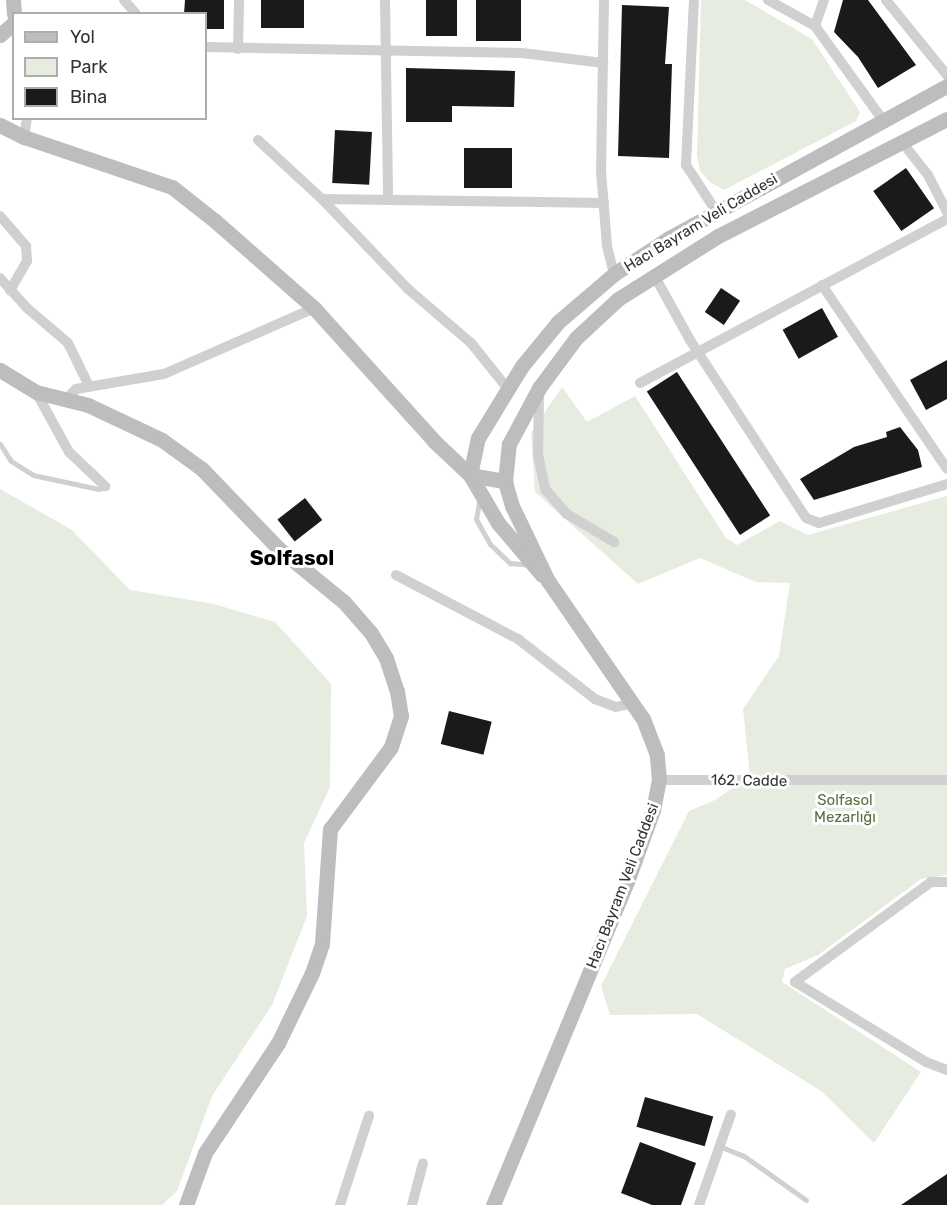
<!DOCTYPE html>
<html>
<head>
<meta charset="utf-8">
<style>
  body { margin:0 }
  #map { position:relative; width:947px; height:1205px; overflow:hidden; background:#fff; font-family:Rubik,sans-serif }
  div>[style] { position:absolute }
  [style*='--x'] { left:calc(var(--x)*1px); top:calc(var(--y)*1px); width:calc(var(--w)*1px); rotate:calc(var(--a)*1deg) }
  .green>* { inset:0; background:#e6ecdf }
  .building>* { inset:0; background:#1a1a1a; transform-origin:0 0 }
  .lane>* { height:5px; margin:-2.5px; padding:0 2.5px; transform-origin:2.5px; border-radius:2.5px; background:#d0d0d0 }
  .street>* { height:10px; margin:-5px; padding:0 5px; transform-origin:5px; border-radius:5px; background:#d0d0d0 }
  .secondary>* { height:15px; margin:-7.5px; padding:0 7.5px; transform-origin:7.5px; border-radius:7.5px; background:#bdbdbd }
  span { translate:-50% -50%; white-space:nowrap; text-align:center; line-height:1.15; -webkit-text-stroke:6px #fff; paint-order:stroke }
  .street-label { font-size:15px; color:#333 }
  .park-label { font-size:15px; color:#56703f }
  .district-label { font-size:21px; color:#000; font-weight:700 }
  .legend { position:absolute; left:12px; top:12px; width:195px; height:108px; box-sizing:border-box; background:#fff; border:2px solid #adadad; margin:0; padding:8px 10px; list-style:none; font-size:18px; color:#333 }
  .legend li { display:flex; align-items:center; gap:12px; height:30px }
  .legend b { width:30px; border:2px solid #adadad }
</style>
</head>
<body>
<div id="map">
  <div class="green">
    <i style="clip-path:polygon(701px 0,745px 0,812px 39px,860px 112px,856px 121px,724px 190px,710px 182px,700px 171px,697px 155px)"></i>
    <i style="clip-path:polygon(562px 387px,587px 422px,635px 396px,726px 538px,737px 545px,780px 521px,808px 535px,947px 496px,947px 875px,921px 879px,818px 955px,785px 969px,782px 982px,921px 1072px,874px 1143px,821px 1091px,697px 1014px,610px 1015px,601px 986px,689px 811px,715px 800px,750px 776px,743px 709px,779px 656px,790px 583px,756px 582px,700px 558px,638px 584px,535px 492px,531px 433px)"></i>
    <i style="clip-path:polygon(0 489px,72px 530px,130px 590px,214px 604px,275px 622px,331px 684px,330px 787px,304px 843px,307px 916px,272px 1005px,212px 1096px,177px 1191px,162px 1205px,0 1205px)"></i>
  </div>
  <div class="building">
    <i style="clip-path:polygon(185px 0,224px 0,224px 29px,206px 29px,206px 14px,184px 14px)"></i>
    <i style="left:261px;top:0;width:43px;height:28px"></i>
    <i style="left:426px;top:0;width:31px;height:36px"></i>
    <i style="left:476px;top:0;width:45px;height:41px"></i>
    <i style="clip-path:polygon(843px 0,868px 0,916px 65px,878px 88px,858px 57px,834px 32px)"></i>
    <i style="clip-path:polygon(622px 5px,669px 7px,665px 64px,672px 64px,669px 158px,618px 156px)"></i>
    <i style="clip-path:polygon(406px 68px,515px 71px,514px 107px,452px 106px,452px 122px,406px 122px)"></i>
    <i style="left:335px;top:130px;width:37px;height:53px;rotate:3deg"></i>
    <i style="left:464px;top:148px;width:48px;height:40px"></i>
    <i style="left:906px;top:168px;width:49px;height:40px;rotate:55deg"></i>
    <i style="left:721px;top:288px;width:23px;height:29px;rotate:34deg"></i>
    <i style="left:822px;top:308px;width:33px;height:45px;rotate:61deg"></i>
    <i style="clip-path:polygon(947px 360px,947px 399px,926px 410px,910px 380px)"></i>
    <i style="left:677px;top:372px;width:171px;height:36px;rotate:57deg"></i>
    <i style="clip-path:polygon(900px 427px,918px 450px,922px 467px,814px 500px,800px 479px,854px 447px,887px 437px,886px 432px)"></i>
    <i style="left:305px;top:498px;width:28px;height:35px;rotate:52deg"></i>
    <i style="left:449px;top:711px;width:44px;height:34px;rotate:14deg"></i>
    <i style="left:645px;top:1097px;width:71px;height:31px;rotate:16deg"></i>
    <i style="clip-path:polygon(640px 1142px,696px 1163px,681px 1205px,652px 1205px,621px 1193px)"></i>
    <i style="clip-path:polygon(947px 1174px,947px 1205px,901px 1205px)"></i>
  </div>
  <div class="lane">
    <i style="--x:0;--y:444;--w:20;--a:57"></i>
    <i style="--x:11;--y:461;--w:26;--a:32"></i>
    <i style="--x:33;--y:475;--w:67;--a:12"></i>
    <i style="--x:99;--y:489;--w:7;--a:-27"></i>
    <i style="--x:480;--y:497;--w:22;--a:100"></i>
    <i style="--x:476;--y:519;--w:29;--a:61"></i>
    <i style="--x:490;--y:544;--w:28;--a:44"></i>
    <i style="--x:510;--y:563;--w:22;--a:5"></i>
    <i style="--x:719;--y:1146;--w:27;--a:22"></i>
    <i style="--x:744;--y:1156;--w:76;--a:35.4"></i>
  </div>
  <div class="street">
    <i style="--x:124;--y:0;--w:18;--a:49"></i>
    <i style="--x:385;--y:0;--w:200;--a:89.1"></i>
    <i style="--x:604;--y:0;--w:171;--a:91"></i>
    <i style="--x:601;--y:171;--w:75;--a:85.4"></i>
    <i style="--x:607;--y:246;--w:29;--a:76"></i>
    <i style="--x:694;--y:0;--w:165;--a:92.8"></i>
    <i style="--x:686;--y:165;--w:55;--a:56.9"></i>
    <i style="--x:768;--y:0;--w:54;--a:29"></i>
    <i style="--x:815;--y:26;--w:115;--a:54.2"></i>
    <i style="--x:886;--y:0;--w:97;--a:50.9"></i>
    <i style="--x:815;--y:26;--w:28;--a:-71"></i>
    <i style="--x:206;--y:47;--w:316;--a:1.1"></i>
    <i style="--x:522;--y:53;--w:82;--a:7"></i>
    <i style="--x:238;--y:49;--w:49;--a:-88.8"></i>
    <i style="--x:24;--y:137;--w:19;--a:-81"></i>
    <i style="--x:258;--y:140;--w:87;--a:42.7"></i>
    <i style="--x:322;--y:199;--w:124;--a:46.3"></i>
    <i style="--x:408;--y:289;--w:83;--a:40.6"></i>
    <i style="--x:471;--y:343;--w:59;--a:51.2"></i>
    <i style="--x:902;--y:142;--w:42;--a:51.8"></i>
    <i style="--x:928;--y:175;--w:42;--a:62.8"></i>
    <i style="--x:322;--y:199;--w:282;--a:0.8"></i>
    <i style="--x:0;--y:216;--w:40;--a:49"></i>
    <i style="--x:26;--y:246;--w:15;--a:86"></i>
    <i style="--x:27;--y:261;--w:34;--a:120"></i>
    <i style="--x:654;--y:275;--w:74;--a:61"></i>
    <i style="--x:690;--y:340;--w:212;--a:56.9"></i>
    <i style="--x:806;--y:518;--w:14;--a:21"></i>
    <i style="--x:819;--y:523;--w:134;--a:-16.9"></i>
    <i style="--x:0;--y:278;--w:40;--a:48"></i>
    <i style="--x:27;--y:308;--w:54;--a:40.5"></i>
    <i style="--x:68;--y:343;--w:48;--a:64"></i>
    <i style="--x:822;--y:285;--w:222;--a:55.8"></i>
    <i style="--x:640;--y:383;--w:348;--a:-28.1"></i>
    <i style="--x:36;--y:392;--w:68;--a:61.2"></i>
    <i style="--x:69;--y:452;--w:50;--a:43.4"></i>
    <i style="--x:539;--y:392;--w:63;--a:90.9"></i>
    <i style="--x:538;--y:455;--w:35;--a:78"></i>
    <i style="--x:545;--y:489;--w:33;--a:49"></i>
    <i style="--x:567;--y:514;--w:55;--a:30.8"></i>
    <i style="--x:68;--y:397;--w:11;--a:-45"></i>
    <i style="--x:76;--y:389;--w:89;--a:-9.7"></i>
    <i style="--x:164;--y:374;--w:164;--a:-23.7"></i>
    <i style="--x:396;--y:575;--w:138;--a:27.7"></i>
    <i style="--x:518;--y:639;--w:98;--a:37.9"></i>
    <i style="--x:595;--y:699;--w:22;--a:21"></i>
    <i style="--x:616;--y:707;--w:17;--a:-13"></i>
    <i style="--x:659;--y:780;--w:288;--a:0"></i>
    <i style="--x:947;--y:882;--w:16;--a:180"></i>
    <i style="--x:931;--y:882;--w:169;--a:143.7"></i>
    <i style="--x:795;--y:982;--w:153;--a:31.4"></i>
    <i style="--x:926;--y:1062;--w:22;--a:21"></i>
    <i style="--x:340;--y:1205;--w:94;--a:-72"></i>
    <i style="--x:412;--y:1205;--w:43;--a:-75.3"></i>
    <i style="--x:699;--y:1205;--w:96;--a:-70.6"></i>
  </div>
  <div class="secondary">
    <i style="--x:13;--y:0;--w:14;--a:86"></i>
    <i style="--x:0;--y:35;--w:18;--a:-41"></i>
    <i style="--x:0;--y:125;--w:27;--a:27"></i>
    <i style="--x:24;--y:137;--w:156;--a:18.7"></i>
    <i style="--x:172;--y:187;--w:53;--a:38.2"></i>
    <i style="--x:214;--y:220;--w:133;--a:41.3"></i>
    <i style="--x:314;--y:308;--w:179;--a:47.9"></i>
    <i style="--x:434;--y:441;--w:50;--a:43.4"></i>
    <i style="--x:470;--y:475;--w:56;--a:59.7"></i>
    <i style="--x:498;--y:523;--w:68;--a:49.8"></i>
    <i style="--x:0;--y:370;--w:42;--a:31.4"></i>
    <i style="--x:36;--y:392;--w:54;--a:14"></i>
    <i style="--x:88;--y:405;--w:82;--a:25.3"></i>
    <i style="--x:162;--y:440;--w:49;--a:35.9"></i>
    <i style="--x:202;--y:469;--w:110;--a:46.1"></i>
    <i style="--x:278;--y:548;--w:85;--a:39.3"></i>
    <i style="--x:344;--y:602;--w:41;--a:48.9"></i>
    <i style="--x:371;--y:633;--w:29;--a:59"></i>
    <i style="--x:386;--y:658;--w:35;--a:72"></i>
    <i style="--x:397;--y:691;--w:25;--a:81"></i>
    <i style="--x:401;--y:716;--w:33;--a:108"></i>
    <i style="--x:391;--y:747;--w:102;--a:126.6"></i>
    <i style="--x:330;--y:829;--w:115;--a:94"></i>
    <i style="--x:322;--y:944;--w:31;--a:109"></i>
    <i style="--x:312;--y:973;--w:78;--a:115.9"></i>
    <i style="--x:278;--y:1043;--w:132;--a:123.6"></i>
    <i style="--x:205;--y:1153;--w:55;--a:110.1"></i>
    <i style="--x:470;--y:475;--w:38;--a:-78"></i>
    <i style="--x:478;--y:438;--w:84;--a:-58.6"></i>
    <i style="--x:522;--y:366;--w:57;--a:-50.7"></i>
    <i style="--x:558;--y:322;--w:74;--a:-40.6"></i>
    <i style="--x:614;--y:274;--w:66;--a:-33.2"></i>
    <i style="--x:669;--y:238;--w:317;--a:-28.7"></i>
    <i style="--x:470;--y:475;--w:36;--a:10"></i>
    <i style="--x:493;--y:1205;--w:353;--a:-67.5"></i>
    <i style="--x:628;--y:879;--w:73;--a:-70.1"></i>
    <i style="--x:653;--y:810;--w:31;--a:-79"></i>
    <i style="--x:659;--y:780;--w:25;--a:-95"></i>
    <i style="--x:657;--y:755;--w:39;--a:-111"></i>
    <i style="--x:643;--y:719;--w:168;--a:-124.5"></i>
    <i style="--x:548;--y:581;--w:83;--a:-115.6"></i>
    <i style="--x:512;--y:506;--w:26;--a:-106"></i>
    <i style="--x:505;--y:481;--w:37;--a:-84"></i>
    <i style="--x:509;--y:444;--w:64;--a:-61.8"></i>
    <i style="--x:539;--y:388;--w:62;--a:-53.5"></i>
    <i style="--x:576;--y:338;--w:57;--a:-42.9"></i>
    <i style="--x:618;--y:299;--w:118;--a:-32.2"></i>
    <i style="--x:718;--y:236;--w:257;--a:-27.1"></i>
  </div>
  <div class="street-label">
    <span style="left:701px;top:223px;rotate:-31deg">Hacı Bayram Veli Caddesi</span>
    <span style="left:749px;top:781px;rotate:1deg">162. Cadde</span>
    <span style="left:623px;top:886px;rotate:-69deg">Hacı Bayram Veli Caddesi</span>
  </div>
  <div class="park-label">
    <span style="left:845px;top:809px">Solfasol<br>Mezarlığı</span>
  </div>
  <div class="district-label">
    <span style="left:292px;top:558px">Solfasol</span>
  </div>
  <ul class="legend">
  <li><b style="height:8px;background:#bdbdbd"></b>Yol</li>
  <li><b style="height:16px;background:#e6ecdf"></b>Park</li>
  <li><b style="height:16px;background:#1a1a1a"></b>Bina</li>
  </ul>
</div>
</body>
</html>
